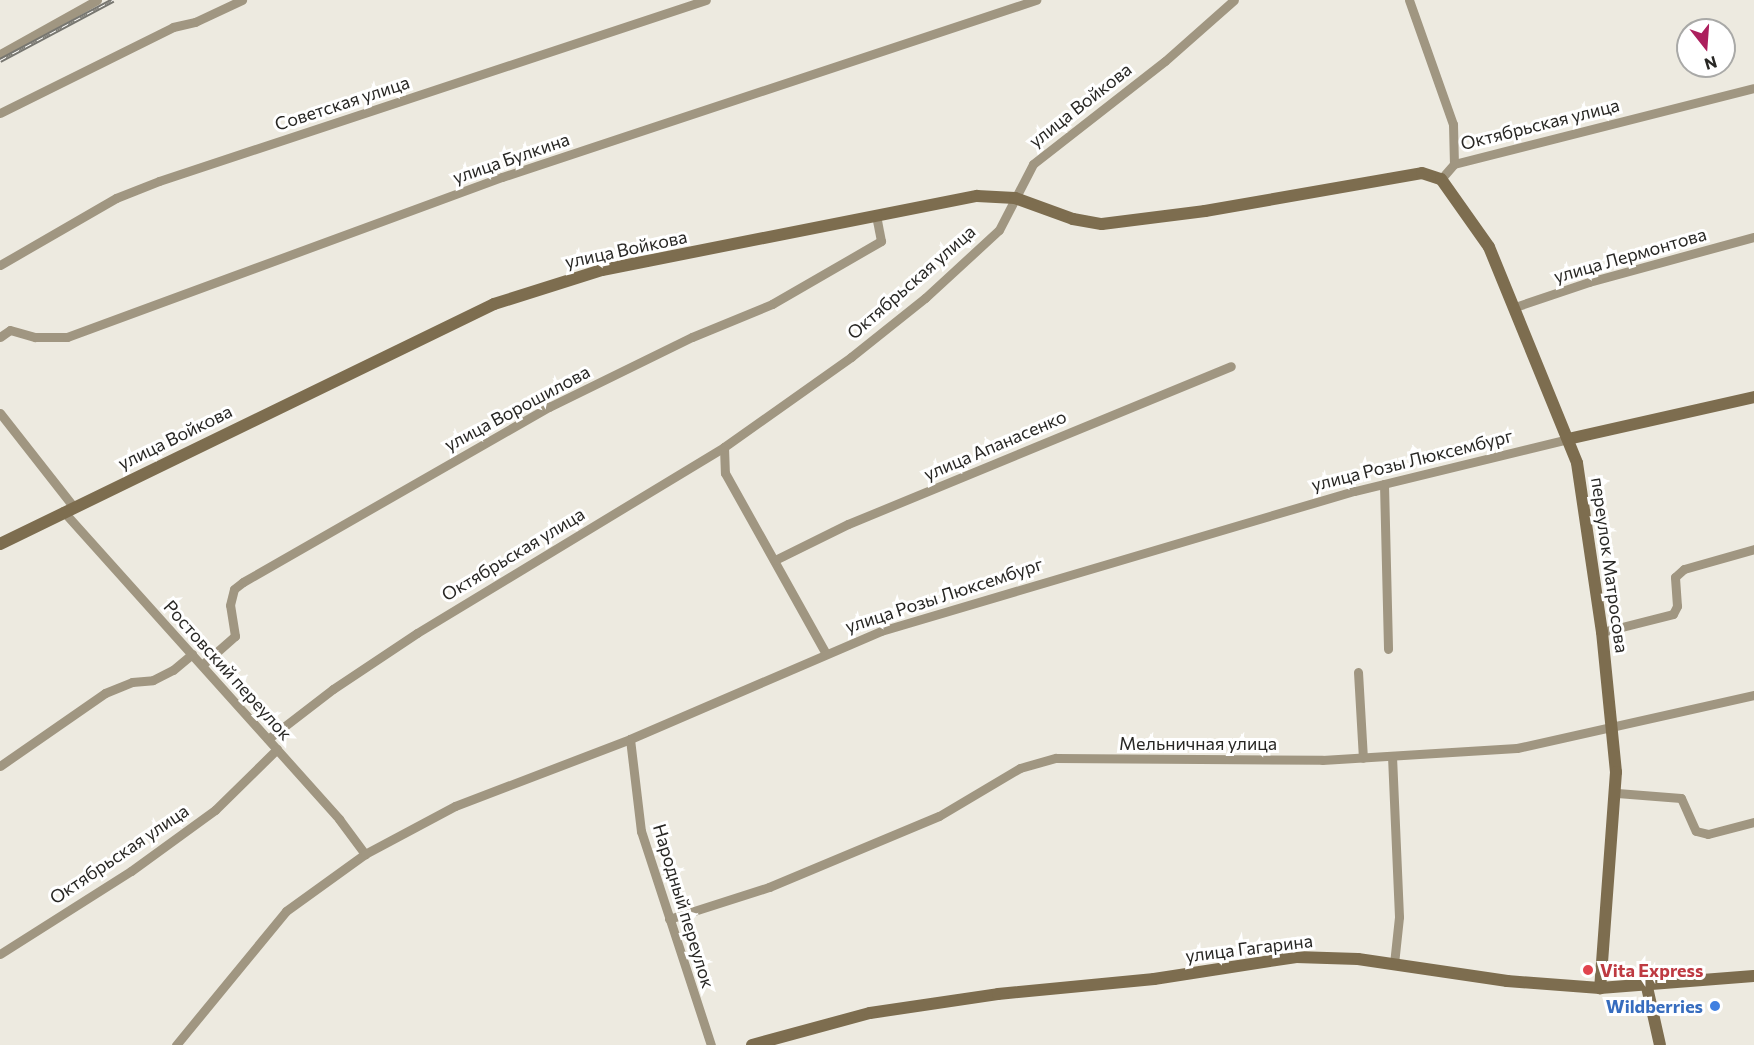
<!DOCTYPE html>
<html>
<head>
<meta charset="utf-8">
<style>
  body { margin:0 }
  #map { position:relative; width:1754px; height:1045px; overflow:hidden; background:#edeae0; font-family:Commissioner,sans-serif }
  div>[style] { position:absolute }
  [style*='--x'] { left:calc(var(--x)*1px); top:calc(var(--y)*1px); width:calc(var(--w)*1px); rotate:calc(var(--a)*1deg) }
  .street>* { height:9px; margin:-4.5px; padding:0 4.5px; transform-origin:4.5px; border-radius:4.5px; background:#a09681 }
  .secondary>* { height:12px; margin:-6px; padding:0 6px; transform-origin:6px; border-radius:6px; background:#7d6d4f }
  .rail>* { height:4.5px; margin-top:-2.25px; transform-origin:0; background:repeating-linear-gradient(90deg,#fff 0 7px,#777670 0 14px); box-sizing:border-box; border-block:2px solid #777670 }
  .dots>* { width:16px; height:16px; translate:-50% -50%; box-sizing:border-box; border:3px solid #fff; border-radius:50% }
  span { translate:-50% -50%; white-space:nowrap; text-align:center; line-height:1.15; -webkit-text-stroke:6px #fff; paint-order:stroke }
  .street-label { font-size:18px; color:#282724 }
  .health-label { font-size:18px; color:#be3a42; font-weight:700 }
  .left { translate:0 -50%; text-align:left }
  .shop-label { font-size:18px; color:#366cbe; font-weight:700 }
  .right { translate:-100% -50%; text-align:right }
  .north { position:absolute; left:1676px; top:18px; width:60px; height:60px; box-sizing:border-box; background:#fff; border:2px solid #a9a9a7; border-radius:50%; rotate:163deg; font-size:16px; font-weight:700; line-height:24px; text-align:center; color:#282724 }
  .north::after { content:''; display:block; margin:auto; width:21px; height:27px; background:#ac1f5d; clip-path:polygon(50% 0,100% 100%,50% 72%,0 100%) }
</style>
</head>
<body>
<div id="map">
  <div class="street">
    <i style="--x:1409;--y:0;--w:132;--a:70.5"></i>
    <i style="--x:1453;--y:124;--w:40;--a:88.6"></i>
    <i style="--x:0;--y:54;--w:111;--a:-29.1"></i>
    <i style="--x:0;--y:113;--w:193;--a:-26.4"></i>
    <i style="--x:173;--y:27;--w:23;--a:-13"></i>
    <i style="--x:195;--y:22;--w:52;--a:-25.1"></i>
    <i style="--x:1441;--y:179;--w:20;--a:-49"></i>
    <i style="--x:1454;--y:164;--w:309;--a:-14.2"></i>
    <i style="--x:0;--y:265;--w:134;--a:-30"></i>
    <i style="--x:116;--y:198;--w:46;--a:-21.6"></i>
    <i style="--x:159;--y:181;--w:576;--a:-18.31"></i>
    <i style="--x:1515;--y:307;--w:78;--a:-18.7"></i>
    <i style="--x:1589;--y:282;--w:171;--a:-15.3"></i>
    <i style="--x:0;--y:337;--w:12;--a:-35"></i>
    <i style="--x:10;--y:330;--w:26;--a:16"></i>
    <i style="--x:35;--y:337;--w:32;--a:0"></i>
    <i style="--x:67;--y:337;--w:463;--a:-20.2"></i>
    <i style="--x:502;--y:177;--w:563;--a:-18.34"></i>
    <i style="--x:0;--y:413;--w:118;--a:51.9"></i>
    <i style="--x:724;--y:447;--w:26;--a:88"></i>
    <i style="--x:725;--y:473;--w:207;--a:60.8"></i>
    <i style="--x:1384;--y:484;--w:165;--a:88.6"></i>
    <i style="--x:63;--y:511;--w:414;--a:48.1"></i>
    <i style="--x:339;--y:819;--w:44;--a:53.4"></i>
    <i style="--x:775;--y:560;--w:81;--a:-26.3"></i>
    <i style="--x:848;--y:524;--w:414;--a:-22.4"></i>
    <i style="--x:1602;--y:632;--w:73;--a:-14.2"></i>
    <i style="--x:1673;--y:614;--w:9;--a:-63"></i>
    <i style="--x:1677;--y:606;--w:29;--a:-94"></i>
    <i style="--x:1675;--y:577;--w:12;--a:-42"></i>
    <i style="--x:1684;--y:569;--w:73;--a:-15.9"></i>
    <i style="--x:202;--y:665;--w:44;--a:-41.3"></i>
    <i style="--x:235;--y:636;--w:31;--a:-99"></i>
    <i style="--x:230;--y:605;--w:16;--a:-76"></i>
    <i style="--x:234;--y:589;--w:11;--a:-38"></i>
    <i style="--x:243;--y:582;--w:353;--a:-29.8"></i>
    <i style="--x:549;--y:407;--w:159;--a:-26.1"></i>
    <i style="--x:692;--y:337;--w:87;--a:-22.4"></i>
    <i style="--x:772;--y:304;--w:126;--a:-30"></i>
    <i style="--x:881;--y:241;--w:25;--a:-101"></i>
    <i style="--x:1358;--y:672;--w:86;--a:86.7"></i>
    <i style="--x:268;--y:739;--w:82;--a:-37.6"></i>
    <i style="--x:333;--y:689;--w:101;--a:-33.7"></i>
    <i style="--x:417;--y:633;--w:359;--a:-31.2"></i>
    <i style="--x:724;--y:447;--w:156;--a:-35.3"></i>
    <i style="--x:851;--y:357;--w:95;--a:-38.6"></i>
    <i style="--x:925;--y:298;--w:100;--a:-42.6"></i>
    <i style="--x:999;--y:230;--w:74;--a:-62.7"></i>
    <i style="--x:1033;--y:164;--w:167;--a:-38"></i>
    <i style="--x:1165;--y:61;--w:92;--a:-41.5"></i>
    <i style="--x:630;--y:739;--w:93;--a:83.2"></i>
    <i style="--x:641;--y:831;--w:225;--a:71.9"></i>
    <i style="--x:1392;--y:756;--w:161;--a:87.5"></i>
    <i style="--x:1399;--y:917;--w:47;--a:96.1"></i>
    <i style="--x:0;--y:766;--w:128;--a:-34.8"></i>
    <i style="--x:105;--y:693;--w:29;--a:-22"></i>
    <i style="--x:132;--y:682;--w:21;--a:-5"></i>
    <i style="--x:153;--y:680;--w:22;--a:-27"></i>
    <i style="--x:173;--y:670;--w:25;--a:-40"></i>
    <i style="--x:1617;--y:793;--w:64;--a:4.5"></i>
    <i style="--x:1681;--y:798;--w:36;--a:66"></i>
    <i style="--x:1696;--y:831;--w:12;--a:14"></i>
    <i style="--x:1708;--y:834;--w:48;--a:-14.6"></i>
    <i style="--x:669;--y:919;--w:105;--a:-17.7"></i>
    <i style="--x:769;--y:887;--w:184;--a:-22.7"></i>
    <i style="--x:939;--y:816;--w:94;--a:-30.7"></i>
    <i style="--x:1020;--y:768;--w:37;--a:-16"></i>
    <i style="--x:1056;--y:758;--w:266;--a:0.4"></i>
    <i style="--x:1322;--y:760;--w:195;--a:-3.5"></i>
    <i style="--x:1517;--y:748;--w:243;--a:-12.6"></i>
    <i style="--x:0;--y:954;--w:155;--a:-32.4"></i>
    <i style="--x:131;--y:871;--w:104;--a:-36"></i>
    <i style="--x:215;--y:810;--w:87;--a:-44.5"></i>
    <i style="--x:176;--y:1045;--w:173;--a:-50.6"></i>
    <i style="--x:286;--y:911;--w:97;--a:-35.8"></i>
    <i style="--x:365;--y:854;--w:102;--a:-28.1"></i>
    <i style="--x:455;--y:806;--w:187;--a:-20.9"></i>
    <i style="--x:630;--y:739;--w:273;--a:-23.3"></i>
    <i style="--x:881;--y:631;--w:494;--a:-16.5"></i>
    <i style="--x:1355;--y:491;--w:219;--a:-13.7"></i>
  </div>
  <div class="secondary">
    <i style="--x:1568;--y:439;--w:191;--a:-12.7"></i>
    <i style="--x:0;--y:544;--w:549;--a:-25.91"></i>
    <i style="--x:494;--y:304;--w:113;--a:-17.5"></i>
    <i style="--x:602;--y:270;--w:382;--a:-11.2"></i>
    <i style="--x:977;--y:196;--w:38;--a:3"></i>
    <i style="--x:1015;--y:198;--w:62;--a:19.9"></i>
    <i style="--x:1073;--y:219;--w:29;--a:10"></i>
    <i style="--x:1102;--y:224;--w:104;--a:-7.2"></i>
    <i style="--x:1205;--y:211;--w:220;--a:-9.9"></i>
    <i style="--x:1422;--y:173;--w:20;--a:18"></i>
    <i style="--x:1441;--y:179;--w:83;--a:54.8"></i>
    <i style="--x:1489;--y:247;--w:233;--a:67.8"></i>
    <i style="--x:1577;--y:463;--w:171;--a:81.6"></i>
    <i style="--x:1602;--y:632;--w:141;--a:84.3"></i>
    <i style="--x:1616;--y:772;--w:217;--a:94.2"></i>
    <i style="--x:1647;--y:987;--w:59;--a:77.4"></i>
    <i style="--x:752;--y:1045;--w:122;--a:-15.2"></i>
    <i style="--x:870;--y:1013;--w:129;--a:-8.4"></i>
    <i style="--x:998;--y:994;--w:157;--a:-5.5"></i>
    <i style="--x:1154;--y:979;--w:144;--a:-8.8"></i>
    <i style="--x:1296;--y:957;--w:62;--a:1.8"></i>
    <i style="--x:1358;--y:959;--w:151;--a:8.4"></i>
    <i style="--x:1507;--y:981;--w:93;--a:4.3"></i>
    <i style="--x:1600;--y:988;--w:154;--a:-4.5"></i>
  </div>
  <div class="rail">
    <i style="--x:0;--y:60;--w:128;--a:-28"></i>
  </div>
  <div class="dots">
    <i style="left:1588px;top:970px;background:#e0444e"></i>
    <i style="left:1715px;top:1006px;background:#3f7fe0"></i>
  </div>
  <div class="street-label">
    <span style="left:342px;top:103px;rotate:-18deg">Советская улица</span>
    <span style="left:1080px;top:105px;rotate:-38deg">улица Войкова</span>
    <span style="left:1540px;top:124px;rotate:-14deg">Октябрьская улица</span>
    <span style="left:511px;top:158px;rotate:-19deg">улица Булкина</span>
    <span style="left:626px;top:249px;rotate:-12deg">улица Войкова</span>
    <span style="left:1630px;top:255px;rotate:-16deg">улица Лермонтова</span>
    <span style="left:911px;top:282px;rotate:-41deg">Октябрьская улица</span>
    <span style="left:517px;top:408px;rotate:-28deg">улица Ворошилова</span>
    <span style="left:175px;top:437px;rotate:-26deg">улица Войкова</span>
    <span style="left:995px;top:445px;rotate:-23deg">улица Апанасенко</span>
    <span style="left:1412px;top:460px;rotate:-14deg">улица Розы Люксембург</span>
    <span style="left:513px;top:554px;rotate:-31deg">Октябрьская улица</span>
    <span style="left:1610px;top:565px;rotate:82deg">переулок Матросова</span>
    <span style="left:944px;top:595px;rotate:-18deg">улица Розы Люксембург</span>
    <span style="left:228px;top:670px;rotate:48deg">Ростовский переулок</span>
    <span style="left:1198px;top:743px">Мельничная улица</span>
    <span style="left:119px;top:854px;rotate:-34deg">Октябрьская улица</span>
    <span style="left:684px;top:906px;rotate:73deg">Народный переулок</span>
    <span style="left:1249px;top:948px;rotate:-7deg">улица Гагарина</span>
  </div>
  <div class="health-label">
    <span class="left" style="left:1600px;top:970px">Vita Express</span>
  </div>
  <div class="shop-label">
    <span class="right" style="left:1703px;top:1006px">Wildberries</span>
  </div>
  <div class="north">N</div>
</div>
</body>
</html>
